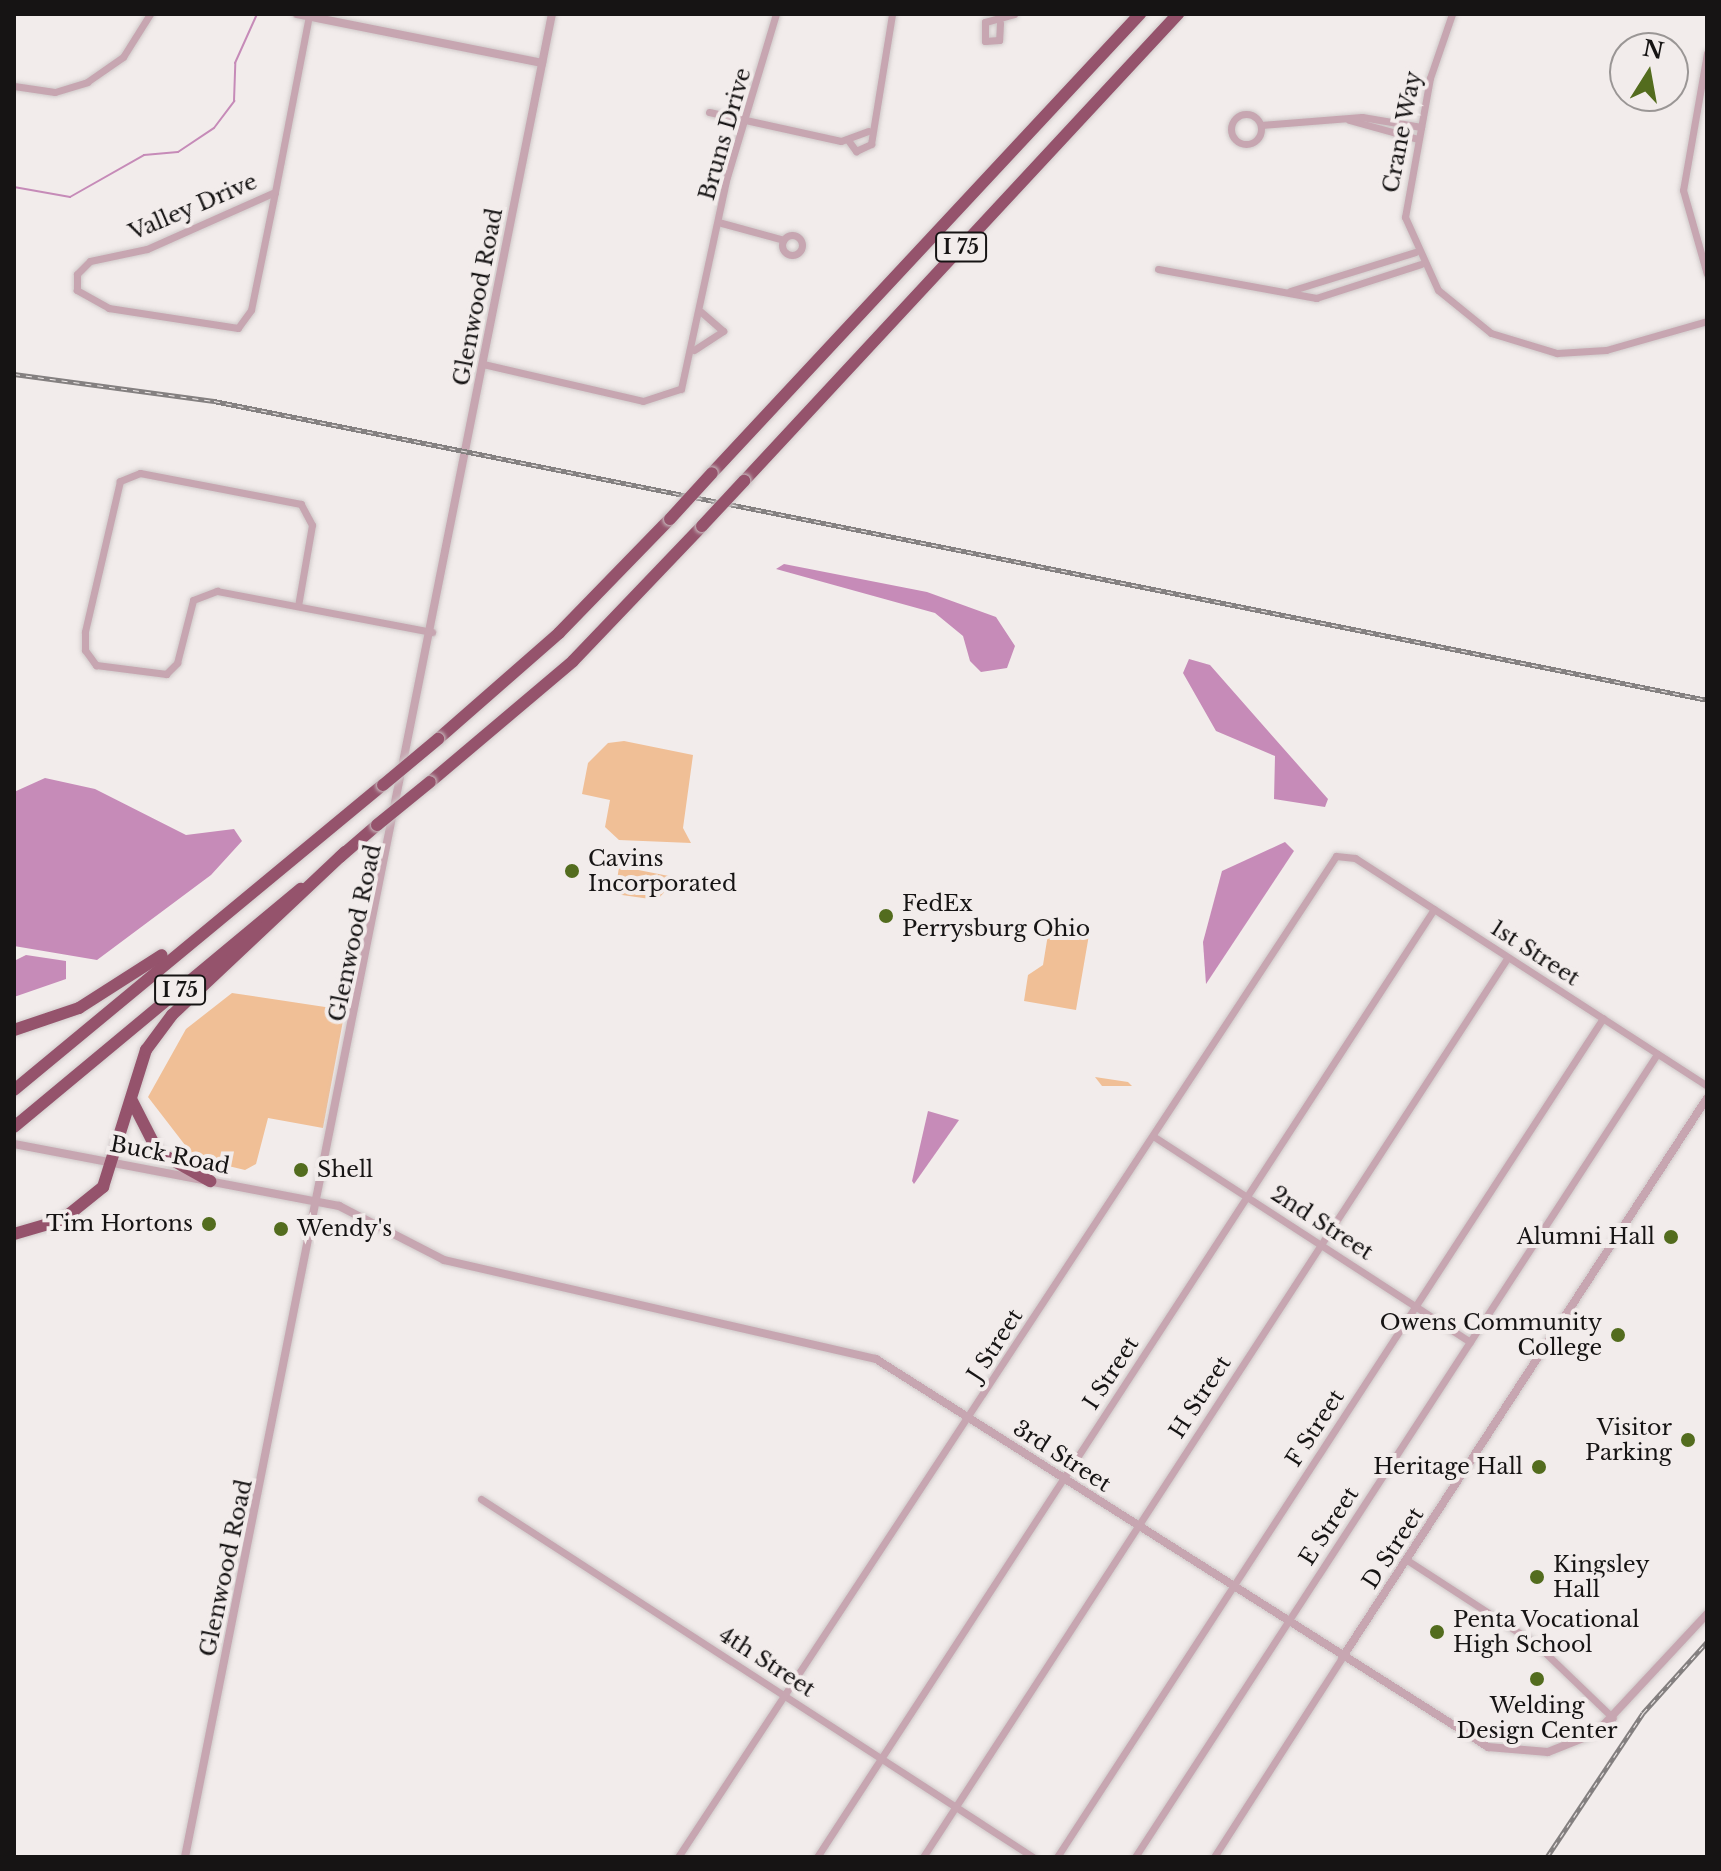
<!DOCTYPE html>
<html>
<head>
<meta charset="utf-8">
<style>
  body { margin:0 }
  #map { position:relative; width:1721px; height:1871px; overflow:hidden; background:#f2eceb; font-family:"Libre Baskerville",serif }
  div>[style] { position:absolute }
  [style*='--x'] { left:calc(var(--x)*1px); top:calc(var(--y)*1px); width:calc(var(--w)*1px); rotate:calc(var(--a)*1deg) }
  .green>* { inset:0; background:#f0bf96 }
  .water>* { inset:0; background:#c68bb8 }
  .stream>* { height:2px; margin:-1px; padding:0 1px; transform-origin:1px; border-radius:1px; background:#c68bb8 }
  .roads { filter:drop-shadow(0 0 2px #cfc9c9) drop-shadow(0 0 2px #cfc9c9) }
  .minor>* { height:7px; margin:-3.5px; padding:0 3.5px; transform-origin:3.5px; border-radius:3.5px; background:#c7a6b1 }
  .minor>.ring { margin:-3.5px; padding:0; box-sizing:content-box; background:none; border:7px solid #c7a6b1; border-radius:50% }
  .tertiary>* { height:8px; margin:-4px; padding:0 4px; transform-origin:4px; border-radius:4px; background:#c7a6b1 }
  .motorway>* { height:12px; margin:-6px; padding:0 6px; transform-origin:6px; border-radius:6px; background:#95536c }
  .rail>* { height:5px; margin-top:-2.5px; transform-origin:0; background:repeating-linear-gradient(90deg,#f2eceb 0 6px,#848080 0 12px); box-sizing:border-box; border-block:2px solid #848080 }
  .bridges { filter:drop-shadow(0 0 2px #cfc9c9) drop-shadow(0 0 2px #cfc9c9) }
  .motorway-bridge>* { height:12px; margin:-6px; padding:0 6px; transform-origin:6px; border-radius:6px; background:#95536c }
  .dots>* { width:22px; height:22px; translate:-50% -50%; box-sizing:border-box; border:4px solid #f2eceb; border-radius:50% }
  span { translate:-50% -50%; white-space:nowrap; text-align:center; line-height:1.15; -webkit-text-stroke:8px #f2eceb; paint-order:stroke }
  .shield-label span { padding:2px 6px; background:#f2eceb; border:2px solid; border-radius:6px; -webkit-text-stroke-width:0 }
  .shield-label { font-size:20px; color:#161414; font-weight:700 }
  .street-label { font-size:22px; color:#161414 }
  .poi-label { font-size:22px; color:#161414 }
  .left { translate:0 -50%; text-align:left }
  .right { translate:-100% -50%; text-align:right }
  .frame { position:absolute; inset:0; border:16px solid #161414; pointer-events:none }
  .north { position:absolute; left:1609px; top:32px; width:80px; height:80px; box-sizing:border-box; background:#f2eceb; border:2px solid #9a9695; border-radius:50%; rotate:11deg; font-size:22px; font-weight:700; line-height:32px; text-align:center; color:#161414 }
  .north::after { content:''; display:block; margin:auto; width:28px; height:36px; background:#536c1e; clip-path:polygon(50% 0,100% 100%,50% 72%,0 100%) }
</style>
</head>
<body>
<div id="map">
  <div class="green">
    <i style="clip-path:polygon(624px 741px,693px 755px,683px 828px,691px 843px,619px 840px,605px 827px,610px 800px,582px 794px,588px 763px,608px 743px)"></i>
    <i style="clip-path:polygon(620px 860px,623px 867px,674px 877px,673px 883px,657px 900px,615px 894px)"></i>
    <i style="clip-path:polygon(1050px 922px,1090px 929px,1076px 1010px,1024px 1001px,1028px 975px,1043px 965px)"></i>
    <i style="clip-path:polygon(232px 993px,345px 1010px,323px 1128px,268px 1118px,256px 1164px,245px 1170px,195px 1158px,148px 1097px,186px 1029px)"></i>
    <i style="clip-path:polygon(1095px 1077px,1128px 1082px,1132px 1086px,1102px 1086px)"></i>
  </div>
  <div class="water">
    <i style="clip-path:polygon(784px 564px,927px 592px,996px 617px,1015px 646px,1007px 668px,981px 672px,970px 661px,963px 636px,935px 613px,776px 569px)"></i>
    <i style="clip-path:polygon(1189px 659px,1210px 665px,1328px 799px,1325px 807px,1274px 799px,1275px 756px,1216px 731px,1183px 673px)"></i>
    <i style="clip-path:polygon(45px 778px,95px 789px,186px 835px,234px 829px,242px 841px,211px 875px,97px 960px,14px 946px,14px 792px)"></i>
    <i style="clip-path:polygon(1285px 842px,1294px 851px,1206px 984px,1203px 942px,1222px 871px)"></i>
    <i style="clip-path:polygon(26px 955px,66px 961px,66px 979px,14px 997px,14px 961px)"></i>
    <i style="clip-path:polygon(928px 1111px,959px 1120px,914px 1184px,912px 1181px)"></i>
  </div>
  <div class="stream">
    <i style="--x:14;--y:187;--w:57;--a:10.1"></i>
    <i style="--x:70;--y:197;--w:85;--a:-29.6"></i>
    <i style="--x:144;--y:155;--w:34;--a:-5"></i>
    <i style="--x:178;--y:152;--w:43;--a:-33.7"></i>
    <i style="--x:214;--y:128;--w:34;--a:-53"></i>
    <i style="--x:234;--y:101;--w:38;--a:-88"></i>
    <i style="--x:235;--y:63;--w:54;--a:-65.8"></i>
  </div>
  <div class="roads">
    <div class="minor">
      <i style="--x:1452;--y:14;--w:68;--a:109"></i>
      <i style="--x:1430;--y:78;--w:141;--a:100.2"></i>
      <i style="--x:1405;--y:217;--w:80;--a:65.7"></i>
      <i style="--x:1438;--y:290;--w:68;--a:39.1"></i>
      <i style="--x:1491;--y:333;--w:69;--a:16.9"></i>
      <i style="--x:1557;--y:353;--w:49;--a:-3.5"></i>
      <i style="--x:1606;--y:350;--w:105;--a:-16"></i>
      <i style="--x:1000;--y:23;--w:17;--a:93"></i>
      <i style="--x:999;--y:40;--w:14;--a:176"></i>
      <i style="--x:985;--y:41;--w:19;--a:-90"></i>
      <i style="--x:985;--y:22;--w:30;--a:-15"></i>
      <i style="--x:1707;--y:53;--w:139;--a:99.9"></i>
      <i style="--x:1683;--y:190;--w:87;--a:74.1"></i>
      <i style="--x:14;--y:86;--w:41;--a:8.3"></i>
      <i style="--x:55;--y:92;--w:34;--a:-17"></i>
      <i style="--x:87;--y:82;--w:44;--a:-34.8"></i>
      <i style="--x:123;--y:57;--w:51;--a:-57.9"></i>
      <i style="--x:709;--y:112;--w:135;--a:12.4"></i>
      <i style="--x:841;--y:141;--w:29;--a:-20"></i>
      <i class="ring" style="left:1231px;top:114px;width:23px;height:23px"></i>
      <i style="--x:1349;--y:120;--w:72;--a:15.4"></i>
      <i style="--x:1261;--y:125;--w:101;--a:-4.5"></i>
      <i style="--x:1362;--y:117;--w:60;--a:9.6"></i>
      <i style="--x:848;--y:140;--w:14;--a:54"></i>
      <i style="--x:856;--y:151;--w:17;--a:-25"></i>
      <i style="--x:871;--y:144;--w:132;--a:-80.8"></i>
      <i style="--x:275;--y:192;--w:120;--a:101.5"></i>
      <i style="--x:251;--y:310;--w:22;--a:126"></i>
      <i style="--x:238;--y:328;--w:131;--a:-171.2"></i>
      <i style="--x:109;--y:308;--w:37;--a:-151"></i>
      <i style="--x:77;--y:290;--w:16;--a:-90"></i>
      <i style="--x:77;--y:274;--w:18;--a:-45"></i>
      <i style="--x:90;--y:261;--w:58;--a:-11.9"></i>
      <i style="--x:147;--y:249;--w:140;--a:-24"></i>
      <i style="--x:275;--y:192;--w:179;--a:-79.1"></i>
      <i style="--x:718;--y:222;--w:68;--a:15.3"></i>
      <i class="ring" style="left:782px;top:235px;width:13px;height:13px"></i>
      <i style="--x:1158;--y:269;--w:161;--a:10.4"></i>
      <i style="--x:1316;--y:298;--w:110;--a:-17.9"></i>
      <i style="--x:1290;--y:291;--w:131;--a:-17.3"></i>
      <i style="--x:694;--y:350;--w:35;--a:-33"></i>
      <i style="--x:723;--y:331;--w:29;--a:-139"></i>
      <i style="--x:483;--y:364;--w:164;--a:13"></i>
      <i style="--x:643;--y:401;--w:40;--a:-18"></i>
      <i style="--x:681;--y:389;--w:217;--a:-77.8"></i>
      <i style="--x:727;--y:177;--w:170;--a:-73.3"></i>
      <i style="--x:298;--y:606;--w:82;--a:-80.2"></i>
      <i style="--x:312;--y:525;--w:24;--a:-118"></i>
      <i style="--x:301;--y:504;--w:164;--a:-169.1"></i>
      <i style="--x:140;--y:473;--w:22;--a:158"></i>
      <i style="--x:120;--y:481;--w:155;--a:103.1"></i>
      <i style="--x:85;--y:632;--w:18;--a:90"></i>
      <i style="--x:85;--y:650;--w:19;--a:54"></i>
      <i style="--x:96;--y:665;--w:71;--a:7.3"></i>
      <i style="--x:166;--y:674;--w:16;--a:-45"></i>
      <i style="--x:177;--y:663;--w:65;--a:-75.7"></i>
      <i style="--x:193;--y:600;--w:26;--a:-21"></i>
      <i style="--x:217;--y:591;--w:219;--a:10.8"></i>
      <i style="--x:1153;--y:1136;--w:378;--a:33"></i>
      <i style="--x:481;--y:1499;--w:658;--a:32.97"></i>
      <i style="--x:1407;--y:1560;--w:153;--a:33"></i>
      <i style="--x:1535;--y:1643;--w:108;--a:43.9"></i>
      <i style="--x:678;--y:1857;--w:1198;--a:-56.68"></i>
      <i style="--x:1336;--y:856;--w:19;--a:6"></i>
      <i style="--x:1355;--y:858;--w:419;--a:32.9"></i>
      <i style="--x:817;--y:1857;--w:1131;--a:-56.94"></i>
      <i style="--x:923;--y:1857;--w:1073;--a:-56.98"></i>
      <i style="--x:1057;--y:1857;--w:1001;--a:-56.94"></i>
      <i style="--x:1135;--y:1857;--w:958;--a:-56.97"></i>
      <i style="--x:1214;--y:1857;--w:237;--a:-57.3"></i>
    </div>
    <div class="tertiary">
      <i style="--x:297;--y:14;--w:250;--a:11.3"></i>
      <i style="--x:14;--y:1144;--w:331;--a:10.8"></i>
      <i style="--x:339;--y:1206;--w:118;--a:27.2"></i>
      <i style="--x:444;--y:1260;--w:443;--a:12.9"></i>
      <i style="--x:876;--y:1359;--w:725;--a:32.37"></i>
      <i style="--x:1488;--y:1747;--w:60;--a:4.8"></i>
      <i style="--x:1548;--y:1752;--w:52;--a:-21.6"></i>
      <i style="--x:1596;--y:1733;--w:163;--a:-47"></i>
      <i style="--x:1342;--y:1658;--w:668;--a:-56.9"></i>
      <i style="--x:185;--y:1857;--w:1879;--a:-78.74"></i>
    </div>
    <div class="motorway">
      <i style="--x:712;--y:473;--w:628;--a:-47"></i>
      <i style="--x:744;--y:481;--w:638;--a:-47.1"></i>
      <i style="--x:438;--y:739;--w:161;--a:-41.2"></i>
      <i style="--x:559;--y:633;--w:159;--a:-45.8"></i>
      <i style="--x:430;--y:782;--w:187;--a:-40.2"></i>
      <i style="--x:573;--y:661;--w:187;--a:-46.3"></i>
      <i style="--x:340;--y:857;--w:49;--a:-40.9"></i>
      <i style="--x:14;--y:1030;--w:69;--a:-18.7"></i>
      <i style="--x:79;--y:1008;--w:98;--a:-32.6"></i>
      <i style="--x:14;--y:1090;--w:479;--a:-39.6"></i>
      <i style="--x:131;--y:1099;--w:59;--a:63"></i>
      <i style="--x:158;--y:1152;--w:60;--a:29.1"></i>
      <i style="--x:14;--y:1127;--w:373;--a:-39.7"></i>
      <i style="--x:14;--y:1234;--w:50;--a:-16.3"></i>
      <i style="--x:62;--y:1220;--w:53;--a:-38.8"></i>
      <i style="--x:103;--y:1187;--w:144;--a:-72.6"></i>
      <i style="--x:146;--y:1050;--w:44;--a:-53.4"></i>
      <i style="--x:172;--y:1015;--w:238;--a:-43.3"></i>
    </div>
  </div>
  <div class="rail">
    <i style="--x:14;--y:374;--w:202;--a:7.7"></i>
    <i style="--x:214;--y:401;--w:1523;--a:11.32"></i>
    <i style="--x:1547;--y:1857;--w:173;--a:-56.3"></i>
    <i style="--x:1643;--y:1713;--w:96;--a:-48"></i>
  </div>
  <div class="bridges">
    <div class="motorway-bridge">
      <i style="--x:670;--y:519;--w:62;--a:-47.6"></i>
      <i style="--x:702;--y:526;--w:62;--a:-47"></i>
      <i style="--x:383;--y:785;--w:72;--a:-39.9"></i>
      <i style="--x:377;--y:825;--w:68;--a:-39.1"></i>
    </div>
  </div>
  <div class="dots">
    <i style="left:572px;top:871px;background:#536c1e"></i>
    <i style="left:886px;top:916px;background:#536c1e"></i>
    <i style="left:301px;top:1170px;background:#536c1e"></i>
    <i style="left:209px;top:1224px;background:#536c1e"></i>
    <i style="left:281px;top:1229px;background:#536c1e"></i>
    <i style="left:1671px;top:1237px;background:#536c1e"></i>
    <i style="left:1618px;top:1335px;background:#536c1e"></i>
    <i style="left:1688px;top:1440px;background:#536c1e"></i>
    <i style="left:1539px;top:1467px;background:#536c1e"></i>
    <i style="left:1537px;top:1577px;background:#536c1e"></i>
    <i style="left:1437px;top:1632px;background:#536c1e"></i>
    <i style="left:1537px;top:1679px;background:#536c1e"></i>
  </div>
  <div class="shield-label">
    <span style="left:961px;top:247px">I 75</span>
    <span style="left:180px;top:990px">I 75</span>
  </div>
  <div class="street-label">
    <span style="left:1402px;top:132px;rotate:-79deg">Crane Way</span>
    <span style="left:725px;top:134px;rotate:-74deg">Bruns Drive</span>
    <span style="left:193px;top:207px;rotate:-23deg">Valley Drive</span>
    <span style="left:478px;top:297px;rotate:-79deg">Glenwood Road</span>
    <span style="left:355px;top:933px;rotate:-78deg">Glenwood Road</span>
    <span style="left:1535px;top:953px;rotate:33deg">1st Street</span>
    <span style="left:170px;top:1155px;rotate:11deg">Buck Road</span>
    <span style="left:1322px;top:1223px;rotate:33deg">2nd Street</span>
    <span style="left:995px;top:1345px;rotate:-57deg">J Street</span>
    <span style="left:1111px;top:1373px;rotate:-57deg">I Street</span>
    <span style="left:1200px;top:1397px;rotate:-57deg">H Street</span>
    <span style="left:1315px;top:1428px;rotate:-57deg">F Street</span>
    <span style="left:1062px;top:1456px;rotate:33deg">3rd Street</span>
    <span style="left:1329px;top:1526px;rotate:-57deg">E Street</span>
    <span style="left:1393px;top:1548px;rotate:-57deg">D Street</span>
    <span style="left:226px;top:1568px;rotate:-78deg">Glenwood Road</span>
    <span style="left:767px;top:1662px;rotate:33deg">4th Street</span>
  </div>
  <div class="poi-label">
    <span class="left" style="left:588px;top:871px">Cavins<br>Incorporated</span>
    <span class="left" style="left:902px;top:916px">FedEx<br>Perrysburg Ohio</span>
    <span class="left" style="left:317px;top:1170px">Shell</span>
    <span class="right" style="left:193px;top:1224px">Tim Hortons</span>
    <span class="left" style="left:297px;top:1229px">Wendy's</span>
    <span class="right" style="left:1655px;top:1237px">Alumni Hall</span>
    <span class="right" style="left:1602px;top:1335px">Owens Community<br>College</span>
    <span class="right" style="left:1672px;top:1440px">Visitor<br>Parking</span>
    <span class="right" style="left:1523px;top:1467px">Heritage Hall</span>
    <span class="left" style="left:1553px;top:1577px">Kingsley<br>Hall</span>
    <span class="left" style="left:1453px;top:1632px">Penta Vocational<br>High School</span>
    <span style="left:1537px;top:1718px">Welding<br>Design Center</span>
  </div>
  <div class="frame"></div>
  <div class="north">N</div>
</div>
</body>
</html>
